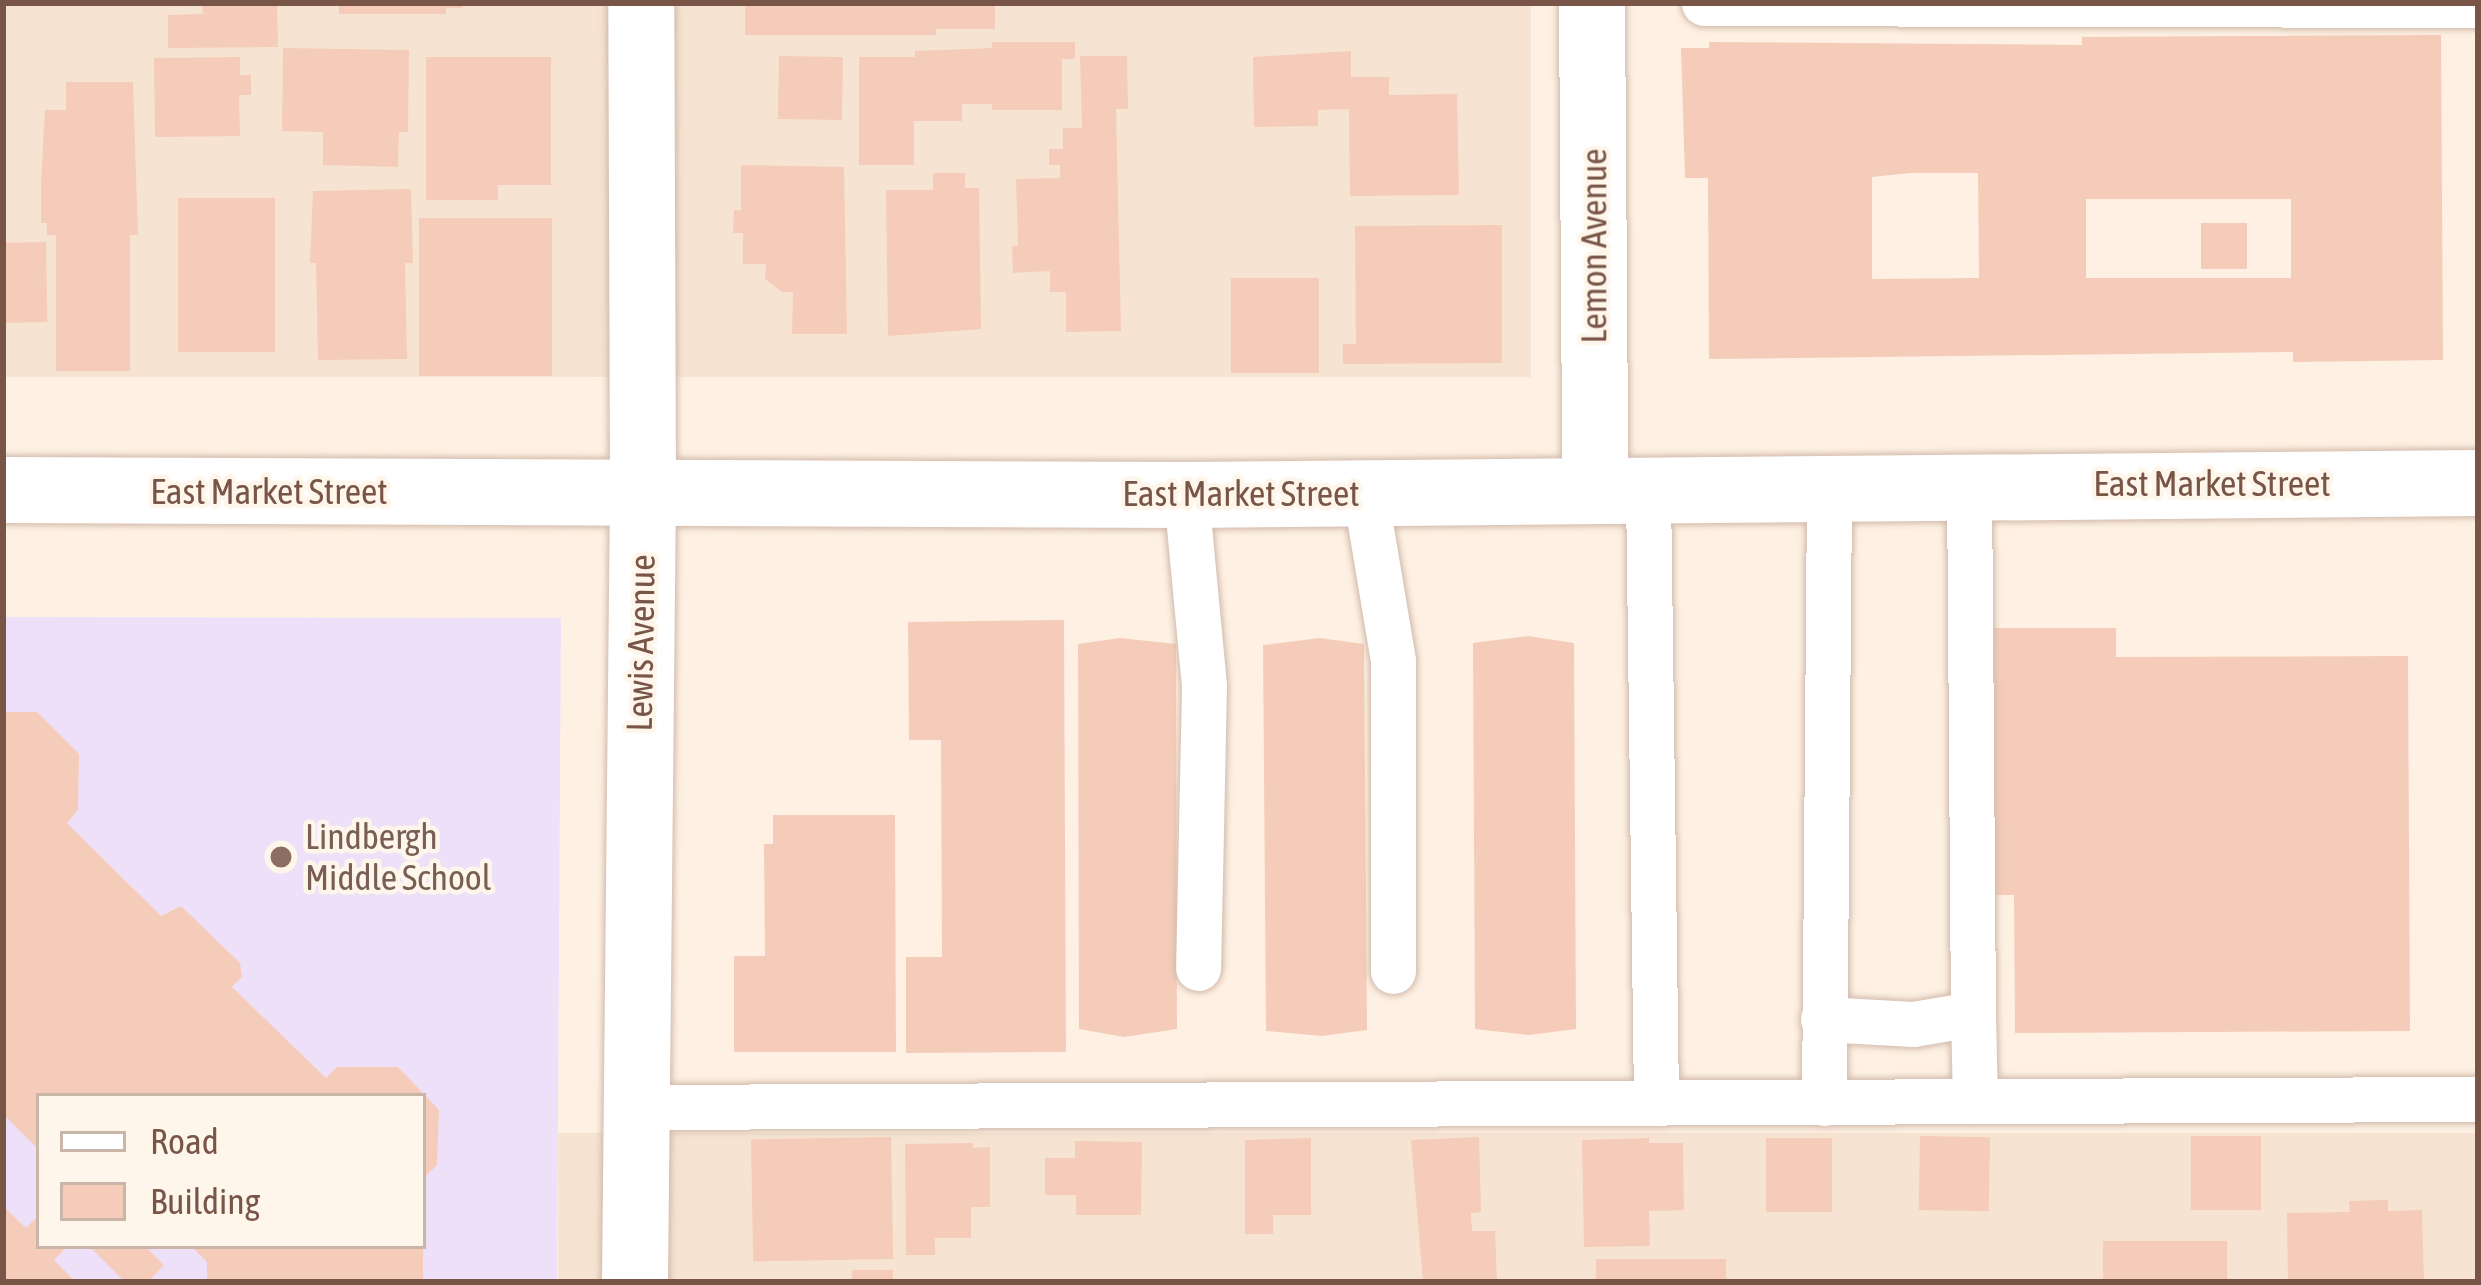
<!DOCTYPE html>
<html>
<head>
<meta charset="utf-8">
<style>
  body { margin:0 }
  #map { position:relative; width:2481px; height:1285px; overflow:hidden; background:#fef1e3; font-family:"Asap Condensed",sans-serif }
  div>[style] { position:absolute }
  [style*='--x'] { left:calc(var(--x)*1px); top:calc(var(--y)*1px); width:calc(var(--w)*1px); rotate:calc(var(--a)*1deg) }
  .residential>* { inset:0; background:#f6e3d1; transform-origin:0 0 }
  .education>* { inset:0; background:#efe0fa }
  .building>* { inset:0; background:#f5ccb9; transform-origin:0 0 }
  .roads { filter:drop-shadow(0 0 3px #d2baab) drop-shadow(0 0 3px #d2baab) }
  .lane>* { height:45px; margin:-22.5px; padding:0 22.5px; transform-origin:22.5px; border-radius:22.5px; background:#fff }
  .street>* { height:66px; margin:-33px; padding:0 33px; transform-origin:33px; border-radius:33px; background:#fff }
  .secondary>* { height:66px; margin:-33px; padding:0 33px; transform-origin:33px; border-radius:33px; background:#fff }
  .dots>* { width:33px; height:33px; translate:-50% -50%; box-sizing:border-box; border:6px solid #fff6eb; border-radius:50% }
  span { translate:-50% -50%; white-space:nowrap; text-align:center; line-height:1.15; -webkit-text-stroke:9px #fff6eb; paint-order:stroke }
  .street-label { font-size:36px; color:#785547 }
  .education-label { font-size:36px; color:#785e54 }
  .left { translate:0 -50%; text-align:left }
  .frame { position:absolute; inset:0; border:6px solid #785547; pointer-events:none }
  .legend { position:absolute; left:36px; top:1093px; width:390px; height:156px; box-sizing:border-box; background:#fff6eb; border:3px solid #c9b6a9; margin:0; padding:15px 21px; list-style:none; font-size:36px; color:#785547 }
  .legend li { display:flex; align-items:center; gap:24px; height:60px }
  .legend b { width:60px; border:3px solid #c9b6a9 }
</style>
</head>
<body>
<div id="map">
  <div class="residential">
    <i style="left:3px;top:3px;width:1528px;height:374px"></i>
    <i style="left:2478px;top:1133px;width:149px;height:1920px;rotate:90deg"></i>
  </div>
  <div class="education">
    <i style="clip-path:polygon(evenodd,3px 617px,561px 618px,557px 1282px,3px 1282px,3px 617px,39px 1096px,423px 1096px,423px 1246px,39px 1246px,39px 1096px)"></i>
  </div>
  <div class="building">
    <i style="clip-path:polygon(202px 3px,277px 3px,278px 47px,168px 48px,168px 15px,203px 14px)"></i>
    <i style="clip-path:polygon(339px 3px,463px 3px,463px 8px,446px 8px,446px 14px,339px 14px)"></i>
    <i style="clip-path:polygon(745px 3px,995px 3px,995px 29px,936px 29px,936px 35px,745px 35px)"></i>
    <i style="clip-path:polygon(evenodd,2441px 35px,2443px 360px,2293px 362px,2293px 352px,1709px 359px,1708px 178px,1685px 178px,1681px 48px,1709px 48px,1709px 42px,2082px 45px,2082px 37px,2441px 35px,1910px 173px,1978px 173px,1979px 278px,1872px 279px,1872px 177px,1910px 173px,2441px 35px,2086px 199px,2291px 199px,2291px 278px,2086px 278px,2086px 199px)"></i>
    <i style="clip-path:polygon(992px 42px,1075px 42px,1075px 59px,1062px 59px,1062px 110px,992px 110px,992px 104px,962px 104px,962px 121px,914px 121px,914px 165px,859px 165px,859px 57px,915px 57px,915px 51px,992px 48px)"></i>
    <i style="clip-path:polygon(283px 48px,409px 50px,408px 132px,399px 132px,398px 167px,323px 165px,323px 132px,282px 131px)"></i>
    <i style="clip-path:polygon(1351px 51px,1351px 77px,1389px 77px,1389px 95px,1457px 94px,1459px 195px,1350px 196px,1349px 109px,1318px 110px,1318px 126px,1254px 127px,1253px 57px)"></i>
    <i style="left:779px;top:56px;width:64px;height:63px;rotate:1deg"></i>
    <i style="clip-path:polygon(1080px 56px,1127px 56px,1128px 109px,1116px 109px,1121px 331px,1066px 332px,1066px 292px,1050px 292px,1050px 271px,1013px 273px,1012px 246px,1018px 246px,1016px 179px,1060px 178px,1060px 165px,1049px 165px,1049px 149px,1063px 149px,1063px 128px,1082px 128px)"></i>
    <i style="clip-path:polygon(240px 57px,240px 75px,251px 75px,251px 95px,239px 95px,240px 136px,155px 137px,154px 58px)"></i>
    <i style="clip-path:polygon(426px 57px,551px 57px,551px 185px,498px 185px,498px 200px,426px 200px)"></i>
    <i style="clip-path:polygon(66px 82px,133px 82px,138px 235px,130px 235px,130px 371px,56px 371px,56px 235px,47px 235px,47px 223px,41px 223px,41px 184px,45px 110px,66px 110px)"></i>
    <i style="clip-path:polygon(741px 165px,844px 167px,847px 334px,792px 334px,793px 292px,782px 292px,765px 279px,766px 264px,743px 264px,743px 233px,733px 233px,734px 210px,741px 210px)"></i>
    <i style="clip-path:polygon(933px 173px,965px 173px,965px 188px,979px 188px,981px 329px,888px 336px,886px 190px,933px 190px)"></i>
    <i style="clip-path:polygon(411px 189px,413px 263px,405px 263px,407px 359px,318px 360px,316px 263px,310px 263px,313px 191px)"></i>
    <i style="left:275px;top:198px;width:154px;height:97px;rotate:90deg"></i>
    <i style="left:419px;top:218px;width:133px;height:158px"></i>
    <i style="left:2201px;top:223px;width:46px;height:46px"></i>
    <i style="clip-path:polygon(1502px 225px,1502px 363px,1343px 364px,1343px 344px,1356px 344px,1355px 226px)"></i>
    <i style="left:46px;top:242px;width:80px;height:43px;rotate:89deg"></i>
    <i style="left:1319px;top:278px;width:95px;height:88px;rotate:90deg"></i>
    <i style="clip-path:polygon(1064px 620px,1066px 1052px,906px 1053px,906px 957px,942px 957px,941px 740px,909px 740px,908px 622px)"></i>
    <i style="clip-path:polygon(1994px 628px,2116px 628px,2116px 657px,2408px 656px,2410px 1031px,2015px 1033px,2014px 895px,1995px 895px)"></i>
    <i style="clip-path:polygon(1528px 636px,1574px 643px,1576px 1029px,1529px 1035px,1475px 1029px,1473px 643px)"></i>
    <i style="clip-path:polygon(1120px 638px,1176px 644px,1177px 1029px,1124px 1037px,1079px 1029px,1078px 644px)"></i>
    <i style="clip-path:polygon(1320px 638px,1364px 644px,1367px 1030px,1321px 1036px,1266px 1031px,1263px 645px)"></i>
    <i style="clip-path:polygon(3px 712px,37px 712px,79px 754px,78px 810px,67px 823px,161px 916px,181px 906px,240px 963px,242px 977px,232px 987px,326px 1078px,337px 1067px,398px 1067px,439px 1110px,437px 1165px,423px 1179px,423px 1096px,39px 1096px,39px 1150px,3px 1114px)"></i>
    <i style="clip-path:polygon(773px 815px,895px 815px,896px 1052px,734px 1052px,734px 956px,765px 956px,764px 844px,773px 844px)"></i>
    <i style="left:1920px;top:1136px;width:70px;height:74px;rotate:1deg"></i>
    <i style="left:2191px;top:1136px;width:70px;height:74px"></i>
    <i style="left:891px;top:1137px;width:122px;height:140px;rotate:89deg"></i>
    <i style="clip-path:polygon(1479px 1137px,1481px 1212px,1471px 1213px,1472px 1231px,1495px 1231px,1497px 1282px,1423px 1282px,1411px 1140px)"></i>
    <i style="clip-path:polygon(1311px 1138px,1311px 1215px,1273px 1215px,1273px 1234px,1245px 1234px,1245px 1140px)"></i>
    <i style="clip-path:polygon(1649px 1138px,1649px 1143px,1683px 1143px,1684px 1210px,1649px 1211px,1650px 1246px,1584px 1247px,1582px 1140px)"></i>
    <i style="left:1766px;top:1138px;width:66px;height:74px"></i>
    <i style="clip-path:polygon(1075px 1141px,1142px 1142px,1141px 1215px,1076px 1215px,1076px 1195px,1045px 1195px,1045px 1158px,1075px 1158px)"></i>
    <i style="clip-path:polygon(973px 1143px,973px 1148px,990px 1147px,990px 1207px,971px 1207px,971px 1238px,935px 1238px,935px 1255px,906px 1255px,905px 1144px)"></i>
    <i style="clip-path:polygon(2388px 1200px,2388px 1211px,2422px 1210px,2424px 1282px,2288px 1282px,2287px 1213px,2350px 1212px,2349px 1201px)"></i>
    <i style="clip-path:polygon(3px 1206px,26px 1228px,39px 1215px,39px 1246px,68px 1246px,54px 1260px,76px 1282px,3px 1282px)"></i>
    <i style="left:2103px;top:1241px;width:124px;height:41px"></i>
    <i style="clip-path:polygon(89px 1246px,145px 1246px,164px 1265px,148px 1282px,125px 1282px)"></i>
    <i style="clip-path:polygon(191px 1246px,423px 1246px,423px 1282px,207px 1282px,207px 1262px)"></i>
    <i style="left:1726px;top:1259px;width:23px;height:130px;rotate:90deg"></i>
    <i style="left:852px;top:1270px;width:41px;height:12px"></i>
  </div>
  <div class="roads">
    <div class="lane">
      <i style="--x:1704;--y:3;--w:774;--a:0.15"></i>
      <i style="--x:1648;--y:490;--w:613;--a:89.25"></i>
      <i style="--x:1365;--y:493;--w:170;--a:80.5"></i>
      <i style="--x:1393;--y:661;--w:310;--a:90"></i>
      <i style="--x:1186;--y:495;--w:192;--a:84.6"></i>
      <i style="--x:1204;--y:686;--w:282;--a:91.2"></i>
      <i style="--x:1973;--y:1014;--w:87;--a:88.7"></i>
      <i style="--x:1823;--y:1019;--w:90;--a:3.2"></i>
      <i style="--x:1913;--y:1024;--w:61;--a:-9.5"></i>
      <i style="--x:1973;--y:1014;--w:528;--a:-90.43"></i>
      <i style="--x:1824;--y:1103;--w:616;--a:-89.53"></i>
      <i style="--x:636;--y:1107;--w:1842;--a:-0.25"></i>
    </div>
    <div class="street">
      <i style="--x:1592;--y:3;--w:487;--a:89.6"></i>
      <i style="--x:635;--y:1282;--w:791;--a:-89.42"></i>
      <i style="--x:643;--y:491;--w:488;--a:-90.2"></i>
    </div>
    <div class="secondary">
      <i style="--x:3;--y:490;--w:1183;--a:0.24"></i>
      <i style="--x:1186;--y:495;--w:1292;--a:-0.53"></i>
    </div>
  </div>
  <div class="dots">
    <i style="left:281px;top:857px;background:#8d6e63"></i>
  </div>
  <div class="street-label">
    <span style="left:1594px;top:246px;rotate:-90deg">Lemon Avenue</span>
    <span style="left:2212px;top:484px">East Market Street</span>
    <span style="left:269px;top:492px">East Market Street</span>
    <span style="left:1241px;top:494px">East Market Street</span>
    <span style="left:641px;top:643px;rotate:-89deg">Lewis Avenue</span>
  </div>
  <div class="education-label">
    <span class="left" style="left:305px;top:857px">Lindbergh<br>Middle School</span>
  </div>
  <div class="frame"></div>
  <ul class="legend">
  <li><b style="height:15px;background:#fff"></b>Road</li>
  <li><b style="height:33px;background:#f5ccb9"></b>Building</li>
  </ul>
</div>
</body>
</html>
